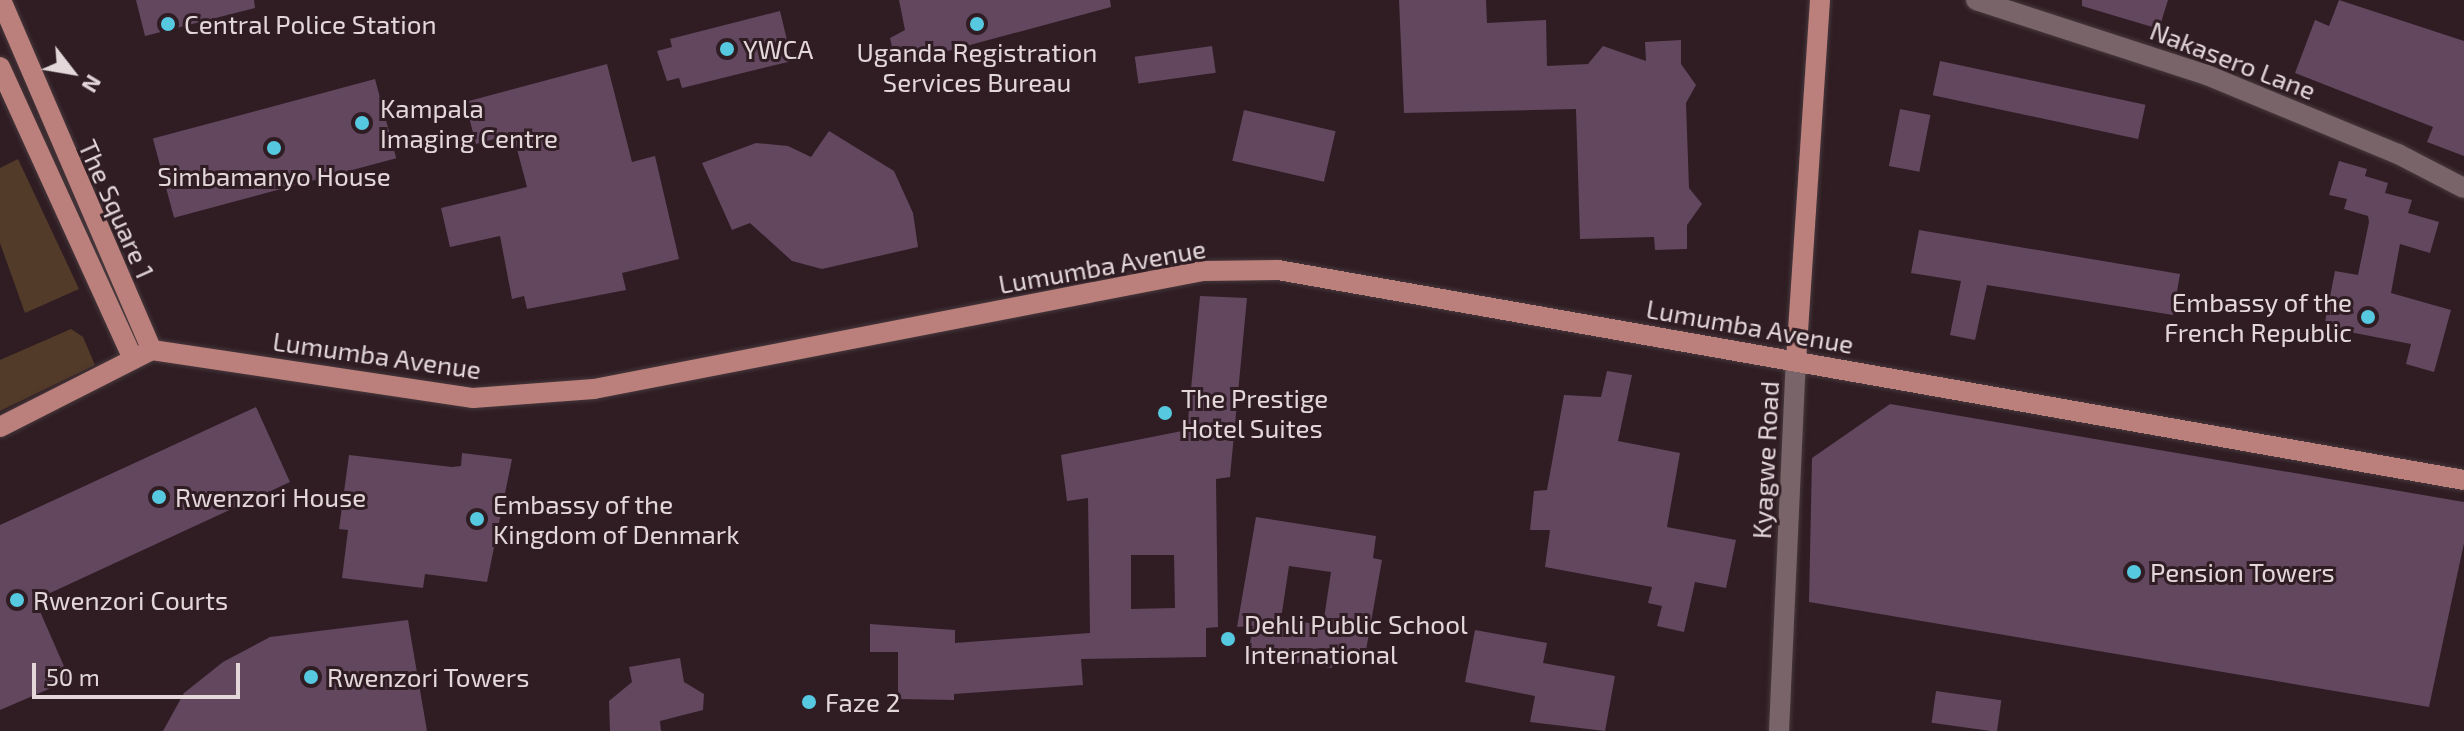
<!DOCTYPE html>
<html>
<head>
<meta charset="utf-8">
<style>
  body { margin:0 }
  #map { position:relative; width:2464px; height:731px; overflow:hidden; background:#2f1d23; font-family:"Exo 2",sans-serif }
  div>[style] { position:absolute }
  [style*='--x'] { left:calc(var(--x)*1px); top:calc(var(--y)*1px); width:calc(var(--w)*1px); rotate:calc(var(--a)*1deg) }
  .green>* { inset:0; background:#533b29 }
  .building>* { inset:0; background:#62475f; transform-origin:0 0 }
  .roads { filter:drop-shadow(0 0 2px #47393d) drop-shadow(0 0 2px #47393d) }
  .minor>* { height:20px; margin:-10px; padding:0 10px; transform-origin:10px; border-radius:10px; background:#79646a }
  .major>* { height:20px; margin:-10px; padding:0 10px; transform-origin:10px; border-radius:10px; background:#bc807c }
  .dots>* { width:22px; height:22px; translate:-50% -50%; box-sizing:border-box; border:4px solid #2f1d23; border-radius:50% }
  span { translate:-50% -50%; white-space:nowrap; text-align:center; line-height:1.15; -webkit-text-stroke:6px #2f1d23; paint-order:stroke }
  .poi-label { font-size:26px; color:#e3d7da }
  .left { translate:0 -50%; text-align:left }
  .right { translate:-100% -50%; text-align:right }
  .street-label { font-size:26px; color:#e3d7da }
  .north { position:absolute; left:32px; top:32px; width:80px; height:80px; -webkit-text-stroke:6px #2f1d23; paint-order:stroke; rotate:121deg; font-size:22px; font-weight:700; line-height:32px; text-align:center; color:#e3d7da }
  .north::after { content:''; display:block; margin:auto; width:28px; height:36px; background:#e3d7da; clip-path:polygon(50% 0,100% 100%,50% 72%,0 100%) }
  .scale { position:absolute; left:32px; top:663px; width:208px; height:36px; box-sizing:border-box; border:4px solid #e3d7da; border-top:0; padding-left:10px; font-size:24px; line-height:28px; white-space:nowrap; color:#e3d7da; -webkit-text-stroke:6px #2f1d23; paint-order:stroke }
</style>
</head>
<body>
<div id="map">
  <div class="green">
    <i style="clip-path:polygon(18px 159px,79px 289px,25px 313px,0 243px,0 168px)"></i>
    <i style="clip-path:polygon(71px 329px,83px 337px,95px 365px,0 411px,0 360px)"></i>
  </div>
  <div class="building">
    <i style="clip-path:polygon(136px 0,254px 0,255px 8px,145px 36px)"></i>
    <i style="clip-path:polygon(899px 0,1110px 0,1111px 7px,896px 65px,890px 38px,905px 30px)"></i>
    <i style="clip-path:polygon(1399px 0,1486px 0,1487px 23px,1546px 20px,1547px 66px,1588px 64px,1603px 46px,1646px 61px,1645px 42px,1681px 40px,1681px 64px,1696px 85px,1686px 103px,1689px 188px,1702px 204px,1687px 225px,1687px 249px,1655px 250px,1654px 237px,1580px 239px,1576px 109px,1404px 113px)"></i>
    <i style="clip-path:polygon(2082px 0,2168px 0,2159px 29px,2082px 6px)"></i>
    <i style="clip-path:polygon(2339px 0,2464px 41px,2464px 156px,2427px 142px,2433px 127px,2295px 73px,2315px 20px,2329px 26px)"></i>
    <i style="clip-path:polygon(780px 11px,792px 61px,682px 88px,679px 78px,667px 81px,657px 51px,672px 47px,670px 39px)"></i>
    <i style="left:1212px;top:46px;width:27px;height:78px;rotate:82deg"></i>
    <i style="left:1940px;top:61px;width:210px;height:35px;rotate:12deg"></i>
    <i style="clip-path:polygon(607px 64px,632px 162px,655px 156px,679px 259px,622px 273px,626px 290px,527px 309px,524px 296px,512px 299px,500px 236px,450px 247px,441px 208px,527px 187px,513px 134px,476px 144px,465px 102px)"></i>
    <i style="left:375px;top:79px;width:82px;height:230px;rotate:75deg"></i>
    <i style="left:1900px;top:109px;width:31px;height:58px;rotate:11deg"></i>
    <i style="left:1244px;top:110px;width:94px;height:52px;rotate:13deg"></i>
    <i style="clip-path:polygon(829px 131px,894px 171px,913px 213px,918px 247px,822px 269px,792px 261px,750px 223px,732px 230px,702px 163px,756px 143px,788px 146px,811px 157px)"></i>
    <i style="clip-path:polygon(2339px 161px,2367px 169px,2365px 176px,2388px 183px,2385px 193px,2412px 200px,2408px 213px,2439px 222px,2430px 253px,2400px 244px,2391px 293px,2451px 310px,2434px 372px,2406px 364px,2411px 344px,2324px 327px,2335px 271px,2358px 275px,2369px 222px,2368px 216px,2344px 209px,2347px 199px,2329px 195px)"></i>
    <i style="clip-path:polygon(1919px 230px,2180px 274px,2173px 315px,1987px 285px,1975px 340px,1950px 335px,1961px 281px,1911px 273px)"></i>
    <i style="clip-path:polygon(evenodd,1200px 296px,1247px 298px,1230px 477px,1216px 479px,1218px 627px,1206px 628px,1206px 657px,1081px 659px,1083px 685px,954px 694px,954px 700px,898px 699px,898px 652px,870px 652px,870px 624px,955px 630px,955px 643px,1090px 633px,1088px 498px,1067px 501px,1061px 455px,1187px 430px,1200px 296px,1131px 555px,1174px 555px,1175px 608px,1131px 609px,1131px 555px)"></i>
    <i style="clip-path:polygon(1607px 371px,1632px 375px,1618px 441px,1680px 453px,1667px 527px,1736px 540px,1726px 588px,1695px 582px,1684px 632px,1657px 626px,1662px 606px,1648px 603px,1652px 587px,1545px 567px,1550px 530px,1530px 530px,1534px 491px,1547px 490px,1564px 395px,1601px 397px)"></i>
    <i style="clip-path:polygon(1890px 404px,2464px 502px,2464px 543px,2429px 707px,1809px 602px,1812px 458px)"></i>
    <i style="clip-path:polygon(256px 407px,290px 482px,35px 600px,70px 680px,0 710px,0 525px)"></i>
    <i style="clip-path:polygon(462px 453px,512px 459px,487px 582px,425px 574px,423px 588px,342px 578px,348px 530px,339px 529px,349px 455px,452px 467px,461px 466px)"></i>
    <i style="clip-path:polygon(evenodd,1256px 517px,1376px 536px,1373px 558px,1382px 560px,1365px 656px,1334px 651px,1332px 668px,1248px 655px,1253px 626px,1237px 627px,1256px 517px,1289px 566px,1331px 572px,1323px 625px,1281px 619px,1289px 566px)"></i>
    <i style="clip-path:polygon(408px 620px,427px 731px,163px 731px,184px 693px,223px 662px,270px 637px)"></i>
    <i style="clip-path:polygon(1475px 630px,1547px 643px,1543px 663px,1615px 676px,1605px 731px,1530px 722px,1535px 696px,1465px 682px)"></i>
    <i style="clip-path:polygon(680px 658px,684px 682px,704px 694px,703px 710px,660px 721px,661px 731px,610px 731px,609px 701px,632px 682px,629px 667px)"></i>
    <i style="left:1936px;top:691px;width:66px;height:32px;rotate:8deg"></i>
  </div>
  <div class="roads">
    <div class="minor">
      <i style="--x:1976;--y:0;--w:243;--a:18"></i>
      <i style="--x:2207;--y:75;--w:207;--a:22.5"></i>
      <i style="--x:2398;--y:154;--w:74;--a:27.3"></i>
      <i style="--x:1779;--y:731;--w:370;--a:-87.4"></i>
    </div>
    <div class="major">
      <i style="--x:1;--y:0;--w:381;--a:66.7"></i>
      <i style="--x:0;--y:67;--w:321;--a:65.5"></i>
      <i style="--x:1796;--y:361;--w:362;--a:-86.2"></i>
      <i style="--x:0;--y:427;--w:170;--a:-26.9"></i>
      <i style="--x:152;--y:350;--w:325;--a:8.5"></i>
      <i style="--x:473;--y:398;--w:121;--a:-4.3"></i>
      <i style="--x:594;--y:389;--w:619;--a:-10.98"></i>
      <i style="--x:1202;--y:271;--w:76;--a:-0.8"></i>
      <i style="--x:1278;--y:270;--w:1204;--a:10.04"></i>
    </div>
  </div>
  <div class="dots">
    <i style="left:168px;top:24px;background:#56c9e1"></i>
    <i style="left:977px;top:24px;background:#56c9e1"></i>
    <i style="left:727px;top:49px;background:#56c9e1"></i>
    <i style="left:362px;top:123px;background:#56c9e1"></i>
    <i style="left:274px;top:148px;background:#56c9e1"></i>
    <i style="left:2368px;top:317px;background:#56c9e1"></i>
    <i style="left:1165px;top:413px;background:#56c9e1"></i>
    <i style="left:159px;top:497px;background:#56c9e1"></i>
    <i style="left:477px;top:519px;background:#56c9e1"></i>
    <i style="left:2134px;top:572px;background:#56c9e1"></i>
    <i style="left:17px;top:600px;background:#56c9e1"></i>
    <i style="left:1228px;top:639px;background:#56c9e1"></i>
    <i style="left:311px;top:677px;background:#56c9e1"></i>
    <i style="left:809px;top:702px;background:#56c9e1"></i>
  </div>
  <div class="poi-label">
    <span class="left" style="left:184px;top:24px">Central Police Station</span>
    <span class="left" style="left:743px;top:49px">YWCA</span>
    <span style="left:977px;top:67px">Uganda Registration<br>Services Bureau</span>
    <span class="left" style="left:380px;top:123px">Kampala<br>Imaging Centre</span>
    <span style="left:274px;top:176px">Simbamanyo House</span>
    <span class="right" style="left:2352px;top:317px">Embassy of the<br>French Republic</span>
    <span class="left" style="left:1181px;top:413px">The Prestige<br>Hotel Suites</span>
    <span class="left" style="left:175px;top:497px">Rwenzori House</span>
    <span class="left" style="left:493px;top:519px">Embassy of the<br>Kingdom of Denmark</span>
    <span class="left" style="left:2150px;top:572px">Pension Towers</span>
    <span class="left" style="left:33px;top:600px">Rwenzori Courts</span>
    <span class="left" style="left:1244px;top:639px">Dehli Public School<br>International</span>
    <span class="left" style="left:327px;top:677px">Rwenzori Towers</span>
    <span class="left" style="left:825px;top:702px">Faze 2</span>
  </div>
  <div class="street-label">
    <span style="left:2233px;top:60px;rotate:21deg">Nakasero Lane</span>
    <span style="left:117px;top:209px;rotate:66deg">The Square 1</span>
    <span style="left:1102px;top:266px;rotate:-10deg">Lumumba Avenue</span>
    <span style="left:1750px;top:326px;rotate:10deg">Lumumba Avenue</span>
    <span style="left:377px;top:355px;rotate:8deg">Lumumba Avenue</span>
    <span style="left:1765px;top:460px;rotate:-87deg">Kyagwe Road</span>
  </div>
  <div class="north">N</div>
  <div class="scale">50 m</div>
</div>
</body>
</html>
